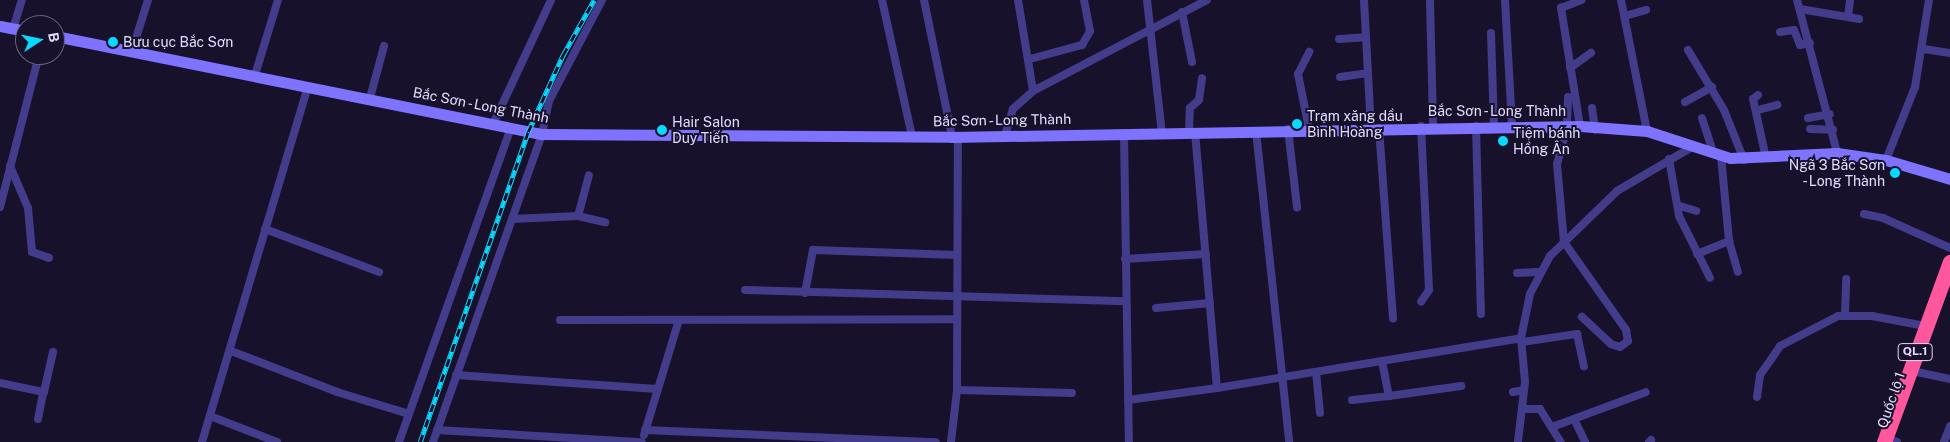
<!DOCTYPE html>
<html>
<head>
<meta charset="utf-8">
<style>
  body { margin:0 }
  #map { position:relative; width:1950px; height:442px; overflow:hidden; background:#17112c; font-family:"Public Sans",sans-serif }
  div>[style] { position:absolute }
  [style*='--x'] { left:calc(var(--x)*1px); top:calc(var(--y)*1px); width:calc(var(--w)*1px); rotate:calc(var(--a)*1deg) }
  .street>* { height:8px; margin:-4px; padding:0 4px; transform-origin:4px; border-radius:4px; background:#433c8b }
  .secondary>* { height:11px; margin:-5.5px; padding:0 5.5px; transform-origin:5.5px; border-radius:5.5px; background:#7e73ff }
  .highway>* { height:15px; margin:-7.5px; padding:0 7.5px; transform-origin:7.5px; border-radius:7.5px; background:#ff579e }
  .rail>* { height:4.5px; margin-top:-2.25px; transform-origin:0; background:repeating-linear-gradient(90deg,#17112c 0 8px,#08d9ff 0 16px); box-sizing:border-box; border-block:1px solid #08d9ff }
  .dots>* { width:14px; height:14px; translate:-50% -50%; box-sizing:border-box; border:2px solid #17112c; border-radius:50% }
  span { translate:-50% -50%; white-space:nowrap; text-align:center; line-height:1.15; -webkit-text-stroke:4px #17112c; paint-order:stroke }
  .shield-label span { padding:1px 4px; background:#17112c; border:1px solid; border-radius:4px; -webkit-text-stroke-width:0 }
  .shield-label { font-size:12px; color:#e2dcff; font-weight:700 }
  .poi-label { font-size:14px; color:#e2dcff }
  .left { translate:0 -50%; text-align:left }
  .right { translate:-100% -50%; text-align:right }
  .street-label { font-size:14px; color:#e2dcff }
  .north { position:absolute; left:15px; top:15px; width:50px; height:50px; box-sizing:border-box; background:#17112c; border:1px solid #686280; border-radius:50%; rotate:79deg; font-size:14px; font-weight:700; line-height:20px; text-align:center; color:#e2dcff }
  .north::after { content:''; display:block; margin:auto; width:18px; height:22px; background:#08d9ff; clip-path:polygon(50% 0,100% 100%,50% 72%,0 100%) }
</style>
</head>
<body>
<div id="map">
  <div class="street">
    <i style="--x:882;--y:0;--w:140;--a:77.6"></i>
    <i style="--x:924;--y:0;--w:140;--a:78.4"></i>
    <i style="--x:1018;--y:0;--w:92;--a:80.6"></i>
    <i style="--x:1147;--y:0;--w:134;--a:83.6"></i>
    <i style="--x:1364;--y:0;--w:128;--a:86.9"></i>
    <i style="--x:1430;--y:0;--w:126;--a:88.6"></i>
    <i style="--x:1505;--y:0;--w:126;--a:86.8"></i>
    <i style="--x:1621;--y:0;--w:134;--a:78.8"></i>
    <i style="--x:1797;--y:0;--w:158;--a:75.3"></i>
    <i style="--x:1800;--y:9;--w:60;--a:9.6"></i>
    <i style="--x:1182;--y:12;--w:51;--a:78.7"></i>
    <i style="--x:1625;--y:16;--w:22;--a:-16"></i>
    <i style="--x:1848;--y:17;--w:16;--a:-83"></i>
    <i style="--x:13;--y:29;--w:30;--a:-73"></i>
    <i style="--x:1780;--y:32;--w:14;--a:-8"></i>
    <i style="--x:1794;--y:30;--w:16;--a:68"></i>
    <i style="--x:1800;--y:45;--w:10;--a:-11"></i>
    <i style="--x:1491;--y:33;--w:93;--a:88.2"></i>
    <i style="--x:1339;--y:39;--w:26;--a:-4"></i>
    <i style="--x:1924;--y:49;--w:26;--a:9"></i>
    <i style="--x:1688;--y:50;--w:70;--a:59"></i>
    <i style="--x:1724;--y:110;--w:54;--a:68.2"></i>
    <i style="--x:132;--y:51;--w:53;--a:-72.6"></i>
    <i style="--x:1030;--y:59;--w:54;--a:-15.1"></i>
    <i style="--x:1082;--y:45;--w:16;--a:-60"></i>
    <i style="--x:1090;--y:31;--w:32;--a:-101"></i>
    <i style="--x:1570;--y:68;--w:26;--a:-36"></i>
    <i style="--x:255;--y:75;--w:78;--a:-73"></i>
    <i style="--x:1340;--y:77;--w:28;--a:-8"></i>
    <i style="--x:1758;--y:95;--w:6;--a:141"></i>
    <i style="--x:1753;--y:99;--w:60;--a:77.6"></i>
    <i style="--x:1568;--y:97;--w:30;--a:92"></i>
    <i style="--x:1567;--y:127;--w:38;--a:105"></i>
    <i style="--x:1557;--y:164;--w:78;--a:84.9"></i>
    <i style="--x:1564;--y:242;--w:108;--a:54.8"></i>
    <i style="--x:1626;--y:330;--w:11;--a:80"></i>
    <i style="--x:1628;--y:341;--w:10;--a:143"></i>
    <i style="--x:1620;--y:347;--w:9;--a:-162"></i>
    <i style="--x:1611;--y:344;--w:40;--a:-137"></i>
    <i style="--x:370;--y:98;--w:54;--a:-74.9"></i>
    <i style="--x:1685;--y:102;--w:31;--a:-29"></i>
    <i style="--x:1592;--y:108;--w:22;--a:82"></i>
    <i style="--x:1758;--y:110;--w:20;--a:-15"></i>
    <i style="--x:1702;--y:118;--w:38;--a:72"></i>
    <i style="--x:1808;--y:118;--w:22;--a:-10"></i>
    <i style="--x:493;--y:124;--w:137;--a:-64.9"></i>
    <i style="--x:1421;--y:126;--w:164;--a:87.2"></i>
    <i style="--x:1429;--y:290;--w:14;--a:124"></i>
    <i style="--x:1476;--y:126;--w:188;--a:88.5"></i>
    <i style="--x:1580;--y:126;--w:120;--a:-99.1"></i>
    <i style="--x:1561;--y:8;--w:22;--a:-21"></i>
    <i style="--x:1379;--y:128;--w:191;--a:85.8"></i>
    <i style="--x:1288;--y:129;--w:79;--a:83.4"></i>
    <i style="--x:1309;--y:129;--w:56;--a:-101.3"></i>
    <i style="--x:1298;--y:74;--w:25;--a:-63"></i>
    <i style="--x:1810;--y:129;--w:23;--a:2"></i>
    <i style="--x:1256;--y:131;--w:313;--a:83.9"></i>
    <i style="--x:1195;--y:132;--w:257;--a:85.1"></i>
    <i style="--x:1217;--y:388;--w:308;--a:-9.3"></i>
    <i style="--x:1521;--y:338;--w:44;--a:84.8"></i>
    <i style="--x:1525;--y:382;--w:60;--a:96.7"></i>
    <i style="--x:1124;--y:133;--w:309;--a:89.1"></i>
    <i style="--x:1189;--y:133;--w:25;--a:-88"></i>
    <i style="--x:1190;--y:108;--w:12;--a:-42"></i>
    <i style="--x:1199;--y:100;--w:22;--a:-82"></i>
    <i style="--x:1005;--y:135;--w:27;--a:-73"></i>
    <i style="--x:1013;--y:109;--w:27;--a:-42"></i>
    <i style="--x:1033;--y:91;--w:196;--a:-27.6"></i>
    <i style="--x:1721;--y:156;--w:85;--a:84.6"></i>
    <i style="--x:1729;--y:241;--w:32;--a:74"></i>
    <i style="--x:1669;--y:159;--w:58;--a:80"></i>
    <i style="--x:1679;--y:216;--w:69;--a:63.4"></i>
    <i style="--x:1886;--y:160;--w:79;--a:-68.3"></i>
    <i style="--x:1915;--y:87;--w:88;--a:-80.9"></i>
    <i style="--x:10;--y:166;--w:46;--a:66.8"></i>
    <i style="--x:28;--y:208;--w:44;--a:84.8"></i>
    <i style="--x:32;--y:252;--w:18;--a:19"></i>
    <i style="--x:1680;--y:206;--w:17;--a:17"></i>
    <i style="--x:0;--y:207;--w:157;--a:-75.6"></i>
    <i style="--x:1864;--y:214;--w:19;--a:12"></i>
    <i style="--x:1883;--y:218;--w:73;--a:24.1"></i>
    <i style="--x:578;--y:216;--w:42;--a:-75"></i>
    <i style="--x:512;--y:219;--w:66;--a:-2.6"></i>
    <i style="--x:578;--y:216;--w:28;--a:13"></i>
    <i style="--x:265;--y:229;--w:122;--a:20.7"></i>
    <i style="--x:1697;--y:254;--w:35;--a:-22"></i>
    <i style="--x:1125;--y:259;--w:81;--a:-3.5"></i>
    <i style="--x:1517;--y:273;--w:22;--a:-3"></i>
    <i style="--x:745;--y:290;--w:381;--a:1.7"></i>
    <i style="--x:805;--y:293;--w:44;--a:-79.5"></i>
    <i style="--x:813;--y:250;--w:144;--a:2"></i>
    <i style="--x:1156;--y:308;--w:54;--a:-5.3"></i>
    <i style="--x:1845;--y:314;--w:35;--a:-88"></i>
    <i style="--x:560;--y:320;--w:397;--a:-0.1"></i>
    <i style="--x:1521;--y:338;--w:45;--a:-78.4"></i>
    <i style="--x:1530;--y:294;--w:43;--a:-62.2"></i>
    <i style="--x:1550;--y:256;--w:93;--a:-44.1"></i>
    <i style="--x:1617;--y:191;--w:87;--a:-30.4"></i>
    <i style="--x:1522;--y:342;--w:56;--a:-8.3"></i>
    <i style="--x:1577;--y:334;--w:33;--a:78"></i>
    <i style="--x:231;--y:351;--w:114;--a:21.1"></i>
    <i style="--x:337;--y:392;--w:75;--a:17"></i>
    <i style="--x:1382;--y:361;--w:36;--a:79"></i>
    <i style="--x:1389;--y:396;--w:73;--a:-7.9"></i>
    <i style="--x:1316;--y:372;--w:41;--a:84.4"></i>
    <i style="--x:1917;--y:372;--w:34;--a:12"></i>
    <i style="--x:456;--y:375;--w:202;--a:4"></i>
    <i style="--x:0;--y:383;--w:45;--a:11.6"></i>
    <i style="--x:44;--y:392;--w:41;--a:-77.3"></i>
    <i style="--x:957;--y:390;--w:115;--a:1.5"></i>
    <i style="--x:1513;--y:392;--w:11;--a:-10"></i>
    <i style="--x:1757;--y:397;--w:22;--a:-82"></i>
    <i style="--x:1760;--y:375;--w:35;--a:-55"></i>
    <i style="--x:1780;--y:346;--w:65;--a:-27.3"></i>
    <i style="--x:1838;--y:316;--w:34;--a:0"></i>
    <i style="--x:1872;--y:316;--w:54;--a:10.7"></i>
    <i style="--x:1128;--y:400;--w:90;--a:-7.7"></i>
    <i style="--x:1352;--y:400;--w:37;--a:-6"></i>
    <i style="--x:1522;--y:409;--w:18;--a:0"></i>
    <i style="--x:1540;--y:409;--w:39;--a:58"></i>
    <i style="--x:210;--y:416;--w:72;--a:21.2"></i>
    <i style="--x:38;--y:419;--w:26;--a:-79"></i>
    <i style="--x:1574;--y:419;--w:25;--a:64"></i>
    <i style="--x:1552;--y:427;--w:100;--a:-20.4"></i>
    <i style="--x:437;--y:430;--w:205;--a:3.4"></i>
    <i style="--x:645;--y:430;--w:291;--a:2.4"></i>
    <i style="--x:644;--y:435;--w:120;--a:-73.1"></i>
    <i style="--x:1894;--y:441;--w:3;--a:18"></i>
    <i style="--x:202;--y:442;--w:371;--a:-73.4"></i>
    <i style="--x:399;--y:442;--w:333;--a:-70.4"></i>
    <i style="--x:433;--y:442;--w:327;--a:-70.5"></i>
    <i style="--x:542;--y:134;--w:34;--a:-78"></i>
    <i style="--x:549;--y:101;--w:114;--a:-62.3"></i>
    <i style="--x:951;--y:442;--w:52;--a:-83.4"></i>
    <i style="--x:957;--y:390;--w:254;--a:-89.8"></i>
    <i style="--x:1649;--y:442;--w:3;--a:-45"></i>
    <i style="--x:1944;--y:442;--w:17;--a:-69"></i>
  </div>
  <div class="secondary">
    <i style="--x:0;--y:26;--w:25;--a:11"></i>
    <i style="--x:55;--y:36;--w:497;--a:11.4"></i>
    <i style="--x:542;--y:134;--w:410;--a:0.4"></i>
    <i style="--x:952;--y:137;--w:628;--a:-1"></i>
    <i style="--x:1580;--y:126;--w:67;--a:4.3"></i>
    <i style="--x:1647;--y:131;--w:87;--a:18"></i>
    <i style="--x:1730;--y:158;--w:107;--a:-2.7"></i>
    <i style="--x:1837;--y:153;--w:49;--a:8.1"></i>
    <i style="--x:1886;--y:160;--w:67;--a:16.5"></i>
  </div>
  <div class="highway">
    <i style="--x:1884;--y:442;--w:192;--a:-69.9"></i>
  </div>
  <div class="rail">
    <i style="--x:420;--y:442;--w:328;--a:-70.8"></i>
    <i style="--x:528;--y:132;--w:85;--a:-65.6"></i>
    <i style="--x:563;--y:55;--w:63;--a:-60.6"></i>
  </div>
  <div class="dots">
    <i style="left:113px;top:42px;background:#08d9ff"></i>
    <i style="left:1297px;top:124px;background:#08d9ff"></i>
    <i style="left:662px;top:130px;background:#08d9ff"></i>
    <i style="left:1503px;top:141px;background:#08d9ff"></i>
    <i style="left:1895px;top:173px;background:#08d9ff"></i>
  </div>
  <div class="shield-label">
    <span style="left:1915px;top:352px">QL.1</span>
  </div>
  <div class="poi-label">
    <span class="left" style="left:123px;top:42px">Bưu cục Bắc Sơn</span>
    <span class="left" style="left:1307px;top:124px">Trạm xăng dầu<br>Bình Hoàng</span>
    <span class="left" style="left:672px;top:130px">Hair Salon<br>Duy Tiến</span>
    <span class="left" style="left:1513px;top:141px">Tiệm bánh<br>Hồng Ân</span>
    <span class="right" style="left:1885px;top:173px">Ngã 3 Bắc Sơn<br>- Long Thành</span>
  </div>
  <div class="street-label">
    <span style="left:481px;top:105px;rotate:11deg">Bắc Sơn - Long Thành</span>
    <span style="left:1497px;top:111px">Bắc Sơn - Long Thành</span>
    <span style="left:1002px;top:120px;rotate:-1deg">Bắc Sơn - Long Thành</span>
    <span style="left:1891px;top:400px;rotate:-71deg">Quốc lộ 1</span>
  </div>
  <div class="north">B</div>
</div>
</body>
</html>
